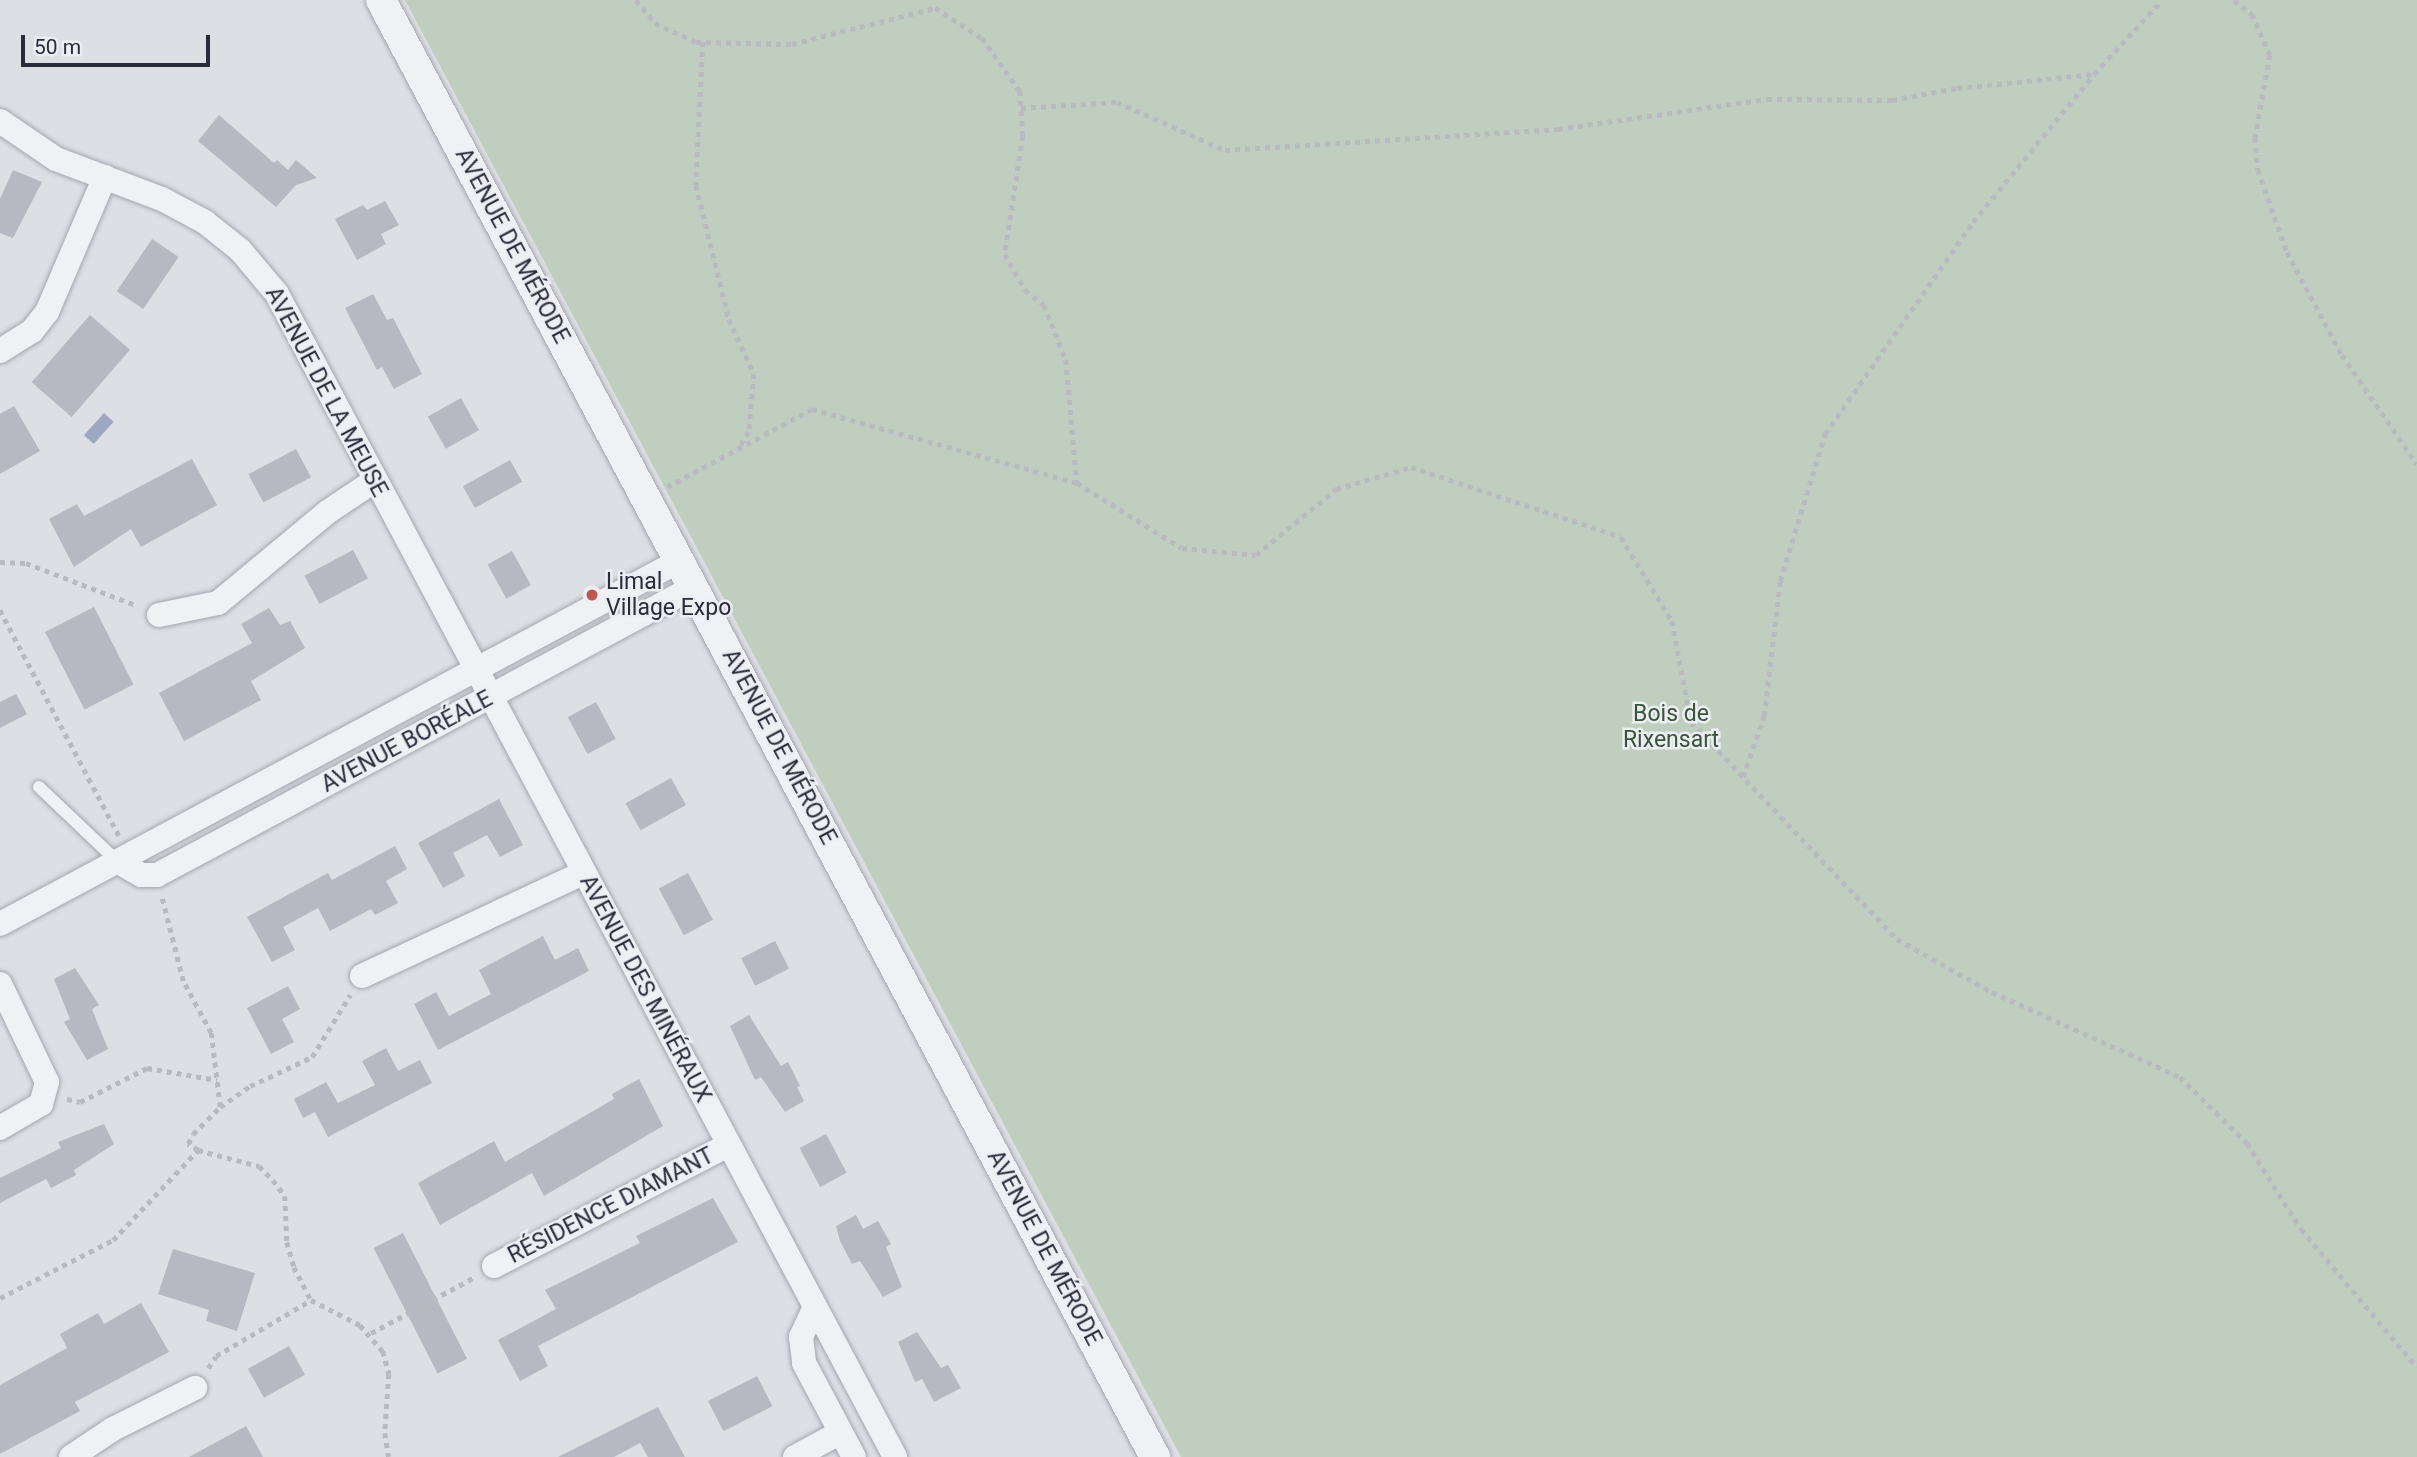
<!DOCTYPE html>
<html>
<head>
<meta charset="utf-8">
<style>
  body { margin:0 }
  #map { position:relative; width:2417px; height:1457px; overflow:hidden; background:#dedfe5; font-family:Roboto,sans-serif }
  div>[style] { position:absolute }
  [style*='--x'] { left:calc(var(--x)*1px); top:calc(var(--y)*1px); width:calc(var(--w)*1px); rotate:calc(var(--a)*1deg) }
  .green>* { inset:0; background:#c0cec0 }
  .water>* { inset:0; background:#9da7c2; transform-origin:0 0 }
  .building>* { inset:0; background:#b6b8c2; transform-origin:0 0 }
  .path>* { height:4.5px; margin-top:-2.25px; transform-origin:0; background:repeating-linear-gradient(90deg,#b8bac0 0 5px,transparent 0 10px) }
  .roads { filter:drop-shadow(0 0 2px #a4a6ae) drop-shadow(0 0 2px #a4a6ae) }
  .service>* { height:12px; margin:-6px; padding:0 6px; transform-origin:6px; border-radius:6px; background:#f0f1f4 }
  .minor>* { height:24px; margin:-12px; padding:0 12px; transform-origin:12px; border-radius:12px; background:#f0f1f4 }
  .tertiary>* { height:30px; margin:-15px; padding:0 15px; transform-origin:15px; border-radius:15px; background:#f0f1f4 }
  .dots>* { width:19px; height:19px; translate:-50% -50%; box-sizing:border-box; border:4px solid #edeef3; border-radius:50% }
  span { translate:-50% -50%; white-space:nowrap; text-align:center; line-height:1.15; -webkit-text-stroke:5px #edeef3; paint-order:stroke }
  .street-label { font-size:23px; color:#292c3a }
  .poi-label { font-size:23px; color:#292c3a }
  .left { translate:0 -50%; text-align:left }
  .park-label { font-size:23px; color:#385439 }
  .scale { position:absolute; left:21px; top:35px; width:189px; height:32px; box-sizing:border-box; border:4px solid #292c3a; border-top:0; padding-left:9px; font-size:21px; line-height:24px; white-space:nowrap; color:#292c3a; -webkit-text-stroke:5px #edeef3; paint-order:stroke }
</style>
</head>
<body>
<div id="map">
  <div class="green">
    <i style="clip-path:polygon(405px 0,2417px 0,2417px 1457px,1181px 1457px)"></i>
  </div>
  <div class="water">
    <i style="left:104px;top:413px;width:13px;height:30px;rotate:42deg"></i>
  </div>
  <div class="building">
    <i style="clip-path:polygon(219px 115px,274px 163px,277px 160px,288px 170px,296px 160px,317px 178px,296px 185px,276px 207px,198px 141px)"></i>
    <i style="clip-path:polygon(13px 170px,42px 182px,13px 238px,0 233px,0 199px)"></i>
    <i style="clip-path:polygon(385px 201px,399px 225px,381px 234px,386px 244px,357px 260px,335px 219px,363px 205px,367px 210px)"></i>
    <i style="left:152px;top:239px;width:32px;height:63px;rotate:34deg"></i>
    <i style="clip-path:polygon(373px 294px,387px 320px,393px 318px,422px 374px,394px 389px,382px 367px,377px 370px,345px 308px)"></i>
    <i style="left:90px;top:315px;width:53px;height:89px;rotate:41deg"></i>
    <i style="left:461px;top:398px;width:37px;height:38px;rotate:61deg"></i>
    <i style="clip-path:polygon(14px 406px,40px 451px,0 474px,0 414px)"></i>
    <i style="left:296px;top:449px;width:32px;height:54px;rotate:62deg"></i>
    <i style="clip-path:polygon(192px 459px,217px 505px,141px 547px,131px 529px,74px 567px,49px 519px,77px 504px,84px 516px)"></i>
    <i style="left:510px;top:460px;width:25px;height:54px;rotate:61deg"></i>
    <i style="left:353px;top:550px;width:32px;height:55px;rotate:62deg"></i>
    <i style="left:512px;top:551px;width:39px;height:28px;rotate:61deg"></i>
    <i style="left:94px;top:607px;width:87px;height:55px;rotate:63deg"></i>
    <i style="clip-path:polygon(269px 608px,280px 625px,290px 621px,305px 648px,251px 681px,261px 700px,184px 741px,159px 693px,252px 643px,241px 624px)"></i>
    <i style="clip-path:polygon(16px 694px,27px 714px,0 728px,0 702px)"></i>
    <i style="left:596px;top:702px;width:42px;height:32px;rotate:62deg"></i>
    <i style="left:671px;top:778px;width:31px;height:52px;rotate:61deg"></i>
    <i style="clip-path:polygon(499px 799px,523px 845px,500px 857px,487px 835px,453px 853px,465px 876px,443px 888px,418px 843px)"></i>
    <i style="clip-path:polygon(395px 846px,407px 869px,386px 881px,398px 903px,375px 915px,371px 909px,330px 931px,318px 908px,283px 927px,295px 950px,272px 962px,247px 917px,328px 873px,332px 880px)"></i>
    <i style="left:688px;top:873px;width:53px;height:33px;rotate:62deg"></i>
    <i style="clip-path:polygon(543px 936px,555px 960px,578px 948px,589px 971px,438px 1050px,414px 1004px,436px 992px,449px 1016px,491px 994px,479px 970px)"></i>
    <i style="left:775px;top:941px;width:31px;height:38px;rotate:63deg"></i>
    <i style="clip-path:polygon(75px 968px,99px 1005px,92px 1009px,108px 1049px,87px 1060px,64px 1022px,70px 1019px,54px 979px)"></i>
    <i style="clip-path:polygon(288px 986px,300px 1009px,282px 1019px,294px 1042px,271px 1054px,247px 1008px)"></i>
    <i style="clip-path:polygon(749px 1015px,781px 1066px,788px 1062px,800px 1086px,797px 1087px,804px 1101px,785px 1112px,761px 1077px,755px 1080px,730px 1026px)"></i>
    <i style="clip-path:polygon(386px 1048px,398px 1071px,420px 1060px,432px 1083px,328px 1137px,315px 1112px,303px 1118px,294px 1099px,326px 1082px,338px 1103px,375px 1085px,362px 1061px)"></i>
    <i style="clip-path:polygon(639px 1079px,663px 1126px,544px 1196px,532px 1173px,440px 1225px,418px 1183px,494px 1141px,505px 1162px,614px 1099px,612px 1094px)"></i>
    <i style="clip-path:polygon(104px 1124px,114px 1144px,74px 1170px,76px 1175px,51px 1188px,46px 1179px,0 1203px,0 1178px,61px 1148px,58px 1142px)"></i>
    <i style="left:826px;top:1134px;width:44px;height:30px;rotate:62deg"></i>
    <i style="clip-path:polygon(713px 1198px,738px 1242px,538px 1346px,548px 1366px,520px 1381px,498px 1340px,556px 1309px,545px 1290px,640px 1243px,636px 1236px)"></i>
    <i style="clip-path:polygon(856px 1215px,863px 1229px,878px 1221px,891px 1244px,886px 1247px,902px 1287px,883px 1297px,860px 1261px,852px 1264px,840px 1241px,836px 1226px)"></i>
    <i style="left:403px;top:1233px;width:141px;height:33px;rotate:63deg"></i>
    <i style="clip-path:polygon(173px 1249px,255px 1273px,237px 1331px,206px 1321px,209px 1310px,158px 1294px)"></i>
    <i style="clip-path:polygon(141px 1303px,169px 1352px,75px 1402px,80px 1411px,0 1454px,0 1385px,67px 1348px,60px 1334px,98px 1313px,104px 1324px)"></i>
    <i style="clip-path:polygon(917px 1332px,941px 1368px,948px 1365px,961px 1388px,934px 1402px,922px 1379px,915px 1382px,898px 1342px)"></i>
    <i style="left:289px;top:1346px;width:33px;height:47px;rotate:61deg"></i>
    <i style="left:757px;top:1376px;width:34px;height:55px;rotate:63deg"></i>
    <i style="clip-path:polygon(658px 1407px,685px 1457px,648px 1457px,640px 1443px,614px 1457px,558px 1457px)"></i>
    <i style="clip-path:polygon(246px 1426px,263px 1457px,189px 1457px)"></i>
  </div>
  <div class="path">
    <i style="--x:636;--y:0;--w:30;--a:50"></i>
    <i style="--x:655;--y:23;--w:45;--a:24.9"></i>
    <i style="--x:696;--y:42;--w:96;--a:1.2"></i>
    <i style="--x:792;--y:44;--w:147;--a:-14.1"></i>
    <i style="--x:935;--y:8;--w:56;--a:32.6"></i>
    <i style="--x:982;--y:38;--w:65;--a:54.4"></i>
    <i style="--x:1020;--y:91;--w:45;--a:86.2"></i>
    <i style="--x:1023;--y:136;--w:119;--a:98.7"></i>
    <i style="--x:1005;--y:254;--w:41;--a:60.9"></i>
    <i style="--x:1025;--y:290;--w:24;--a:38"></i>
    <i style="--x:1044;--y:305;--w:59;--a:68.2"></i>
    <i style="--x:1066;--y:360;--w:123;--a:84.9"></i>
    <i style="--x:2234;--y:0;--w:23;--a:38"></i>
    <i style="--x:2252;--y:14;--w:45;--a:66.3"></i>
    <i style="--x:2270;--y:55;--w:84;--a:100.2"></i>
    <i style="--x:2255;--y:138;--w:32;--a:85"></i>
    <i style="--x:2258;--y:170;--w:87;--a:70.5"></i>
    <i style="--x:2287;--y:252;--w:117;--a:61.9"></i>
    <i style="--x:2342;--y:355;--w:132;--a:55.5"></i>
    <i style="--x:703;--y:42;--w:143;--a:92.8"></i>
    <i style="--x:696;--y:185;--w:138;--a:76.2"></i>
    <i style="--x:729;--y:319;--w:60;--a:65.6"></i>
    <i style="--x:754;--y:374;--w:58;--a:94.9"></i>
    <i style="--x:749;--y:432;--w:19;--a:122"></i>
    <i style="--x:1021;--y:108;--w:96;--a:-3.6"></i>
    <i style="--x:1117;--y:102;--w:118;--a:24"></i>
    <i style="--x:1225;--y:150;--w:334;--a:-3.6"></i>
    <i style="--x:1558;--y:129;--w:211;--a:-8.2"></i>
    <i style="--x:1767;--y:99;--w:125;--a:0.5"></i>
    <i style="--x:1892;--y:100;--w:66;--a:-10.5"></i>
    <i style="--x:1957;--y:88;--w:138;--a:-5.8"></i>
    <i style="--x:2094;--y:74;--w:100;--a:-47.4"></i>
    <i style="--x:667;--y:487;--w:165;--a:-28.3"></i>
    <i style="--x:812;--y:409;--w:275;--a:15.6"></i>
    <i style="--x:1077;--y:483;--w:123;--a:31.8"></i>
    <i style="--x:1182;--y:548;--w:74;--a:5.4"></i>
    <i style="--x:1256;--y:555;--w:104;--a:-39.5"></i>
    <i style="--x:1336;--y:489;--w:78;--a:-16.3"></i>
    <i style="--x:1411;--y:467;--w:221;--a:18.4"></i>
    <i style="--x:1621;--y:537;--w:98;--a:58.7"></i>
    <i style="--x:1672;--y:621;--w:103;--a:79.3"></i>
    <i style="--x:1691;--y:722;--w:299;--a:46.5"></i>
    <i style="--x:1897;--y:939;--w:109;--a:29.2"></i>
    <i style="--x:1992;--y:992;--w:206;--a:24.3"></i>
    <i style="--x:2180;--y:1077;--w:94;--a:44.6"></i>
    <i style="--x:2247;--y:1143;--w:102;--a:57.9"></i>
    <i style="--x:2301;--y:1229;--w:180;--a:50"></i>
    <i style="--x:0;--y:562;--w:26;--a:2"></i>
    <i style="--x:26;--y:563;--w:120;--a:21"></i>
    <i style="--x:0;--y:610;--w:255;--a:62.2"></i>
    <i style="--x:1743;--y:777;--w:65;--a:-71"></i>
    <i style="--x:1764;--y:716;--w:136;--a:-83.2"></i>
    <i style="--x:1780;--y:581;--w:154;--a:-73"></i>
    <i style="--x:1825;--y:434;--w:259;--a:-55.1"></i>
    <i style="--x:1973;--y:222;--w:191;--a:-50.7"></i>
    <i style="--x:67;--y:1099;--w:13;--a:13"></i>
    <i style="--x:80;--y:1102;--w:75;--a:-26.9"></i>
    <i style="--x:147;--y:1068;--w:71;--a:9.7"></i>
    <i style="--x:220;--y:1107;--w:37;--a:-35"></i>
    <i style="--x:250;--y:1086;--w:68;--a:-25.1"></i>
    <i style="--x:312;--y:1057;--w:73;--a:-58.5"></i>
    <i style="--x:198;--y:1150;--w:63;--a:14.7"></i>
    <i style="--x:259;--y:1166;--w:20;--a:45"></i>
    <i style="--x:273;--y:1180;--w:20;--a:53"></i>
    <i style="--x:285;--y:1196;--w:46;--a:87.5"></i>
    <i style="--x:287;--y:1242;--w:26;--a:74"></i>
    <i style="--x:294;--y:1267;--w:37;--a:63"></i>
    <i style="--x:311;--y:1300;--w:55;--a:27"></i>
    <i style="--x:360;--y:1325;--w:35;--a:49"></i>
    <i style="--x:383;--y:1351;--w:24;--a:75"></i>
    <i style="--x:389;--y:1374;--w:59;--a:93.9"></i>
    <i style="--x:385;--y:1433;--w:24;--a:81"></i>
    <i style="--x:0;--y:1298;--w:127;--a:-27.2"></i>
    <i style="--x:113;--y:1240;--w:124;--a:-46.6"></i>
    <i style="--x:198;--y:1150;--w:12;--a:-149"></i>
    <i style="--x:188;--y:1144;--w:11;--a:-63"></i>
    <i style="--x:193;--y:1134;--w:38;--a:-45"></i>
    <i style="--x:220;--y:1107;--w:75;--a:-96.9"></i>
    <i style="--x:211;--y:1033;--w:59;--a:-118.3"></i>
    <i style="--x:183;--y:981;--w:86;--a:-104.2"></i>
    <i style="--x:371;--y:1333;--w:118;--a:-28.3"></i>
    <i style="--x:208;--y:1368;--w:14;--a:-56"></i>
    <i style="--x:216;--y:1356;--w:110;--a:-30.5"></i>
  </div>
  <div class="roads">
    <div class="service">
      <i style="--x:39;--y:787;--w:108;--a:43.5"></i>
    </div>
    <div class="minor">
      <i style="--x:0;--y:121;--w:68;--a:34.2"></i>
      <i style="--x:56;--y:159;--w:113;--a:20.7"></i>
      <i style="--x:162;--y:199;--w:49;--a:28.1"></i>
      <i style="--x:205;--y:222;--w:45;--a:38.7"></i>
      <i style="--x:240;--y:250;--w:57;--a:49.9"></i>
      <i style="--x:277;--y:294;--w:1317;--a:62.01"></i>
      <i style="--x:0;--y:351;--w:38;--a:-32"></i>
      <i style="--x:32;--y:331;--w:24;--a:-52"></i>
      <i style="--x:47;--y:312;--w:147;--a:-66.8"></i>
      <i style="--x:159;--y:615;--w:60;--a:-11.5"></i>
      <i style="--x:218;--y:603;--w:144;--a:-39.7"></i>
      <i style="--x:329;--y:511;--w:54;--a:-33.7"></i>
      <i style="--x:117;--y:861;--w:28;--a:30"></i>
      <i style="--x:141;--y:875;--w:16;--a:0"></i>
      <i style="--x:157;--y:875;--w:609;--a:-28.21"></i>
      <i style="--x:0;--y:924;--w:770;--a:-28.13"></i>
      <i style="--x:362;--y:976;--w:244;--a:-25"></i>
      <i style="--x:0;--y:984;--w:109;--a:64.4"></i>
      <i style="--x:47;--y:1082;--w:23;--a:105"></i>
      <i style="--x:41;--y:1104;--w:48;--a:149.7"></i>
      <i style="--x:494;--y:1266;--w:263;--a:-27.3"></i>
      <i style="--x:814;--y:1309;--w:31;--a:115"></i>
      <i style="--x:801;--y:1337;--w:26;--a:83"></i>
      <i style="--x:804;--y:1363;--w:106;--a:62"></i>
      <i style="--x:71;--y:1457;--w:50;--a:-33.7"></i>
      <i style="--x:113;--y:1429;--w:92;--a:-26.6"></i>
      <i style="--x:795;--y:1457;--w:52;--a:-28.5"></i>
    </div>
    <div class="tertiary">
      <i style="--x:381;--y:0;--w:1650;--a:62.02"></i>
    </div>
  </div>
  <div class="dots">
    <i style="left:592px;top:595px;background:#bd5851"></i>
  </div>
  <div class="street-label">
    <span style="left:512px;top:246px;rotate:62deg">AVENUE DE MÉRODE</span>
    <span style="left:326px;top:392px;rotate:62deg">AVENUE DE LA MEUSE</span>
    <span style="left:407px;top:742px;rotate:-28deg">AVENUE BORÉALE</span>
    <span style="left:779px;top:747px;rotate:62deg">AVENUE DE MÉRODE</span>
    <span style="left:645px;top:989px;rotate:62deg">AVENUE DES MINÉRAUX</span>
    <span style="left:611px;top:1206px;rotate:-27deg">RÉSIDENCE DIAMANT</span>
    <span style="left:1044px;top:1248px;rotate:62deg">AVENUE DE MÉRODE</span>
  </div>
  <div class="poi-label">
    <span class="left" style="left:606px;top:595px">Limal<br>Village Expo</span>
  </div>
  <div class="park-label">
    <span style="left:1671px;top:727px">Bois de<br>Rixensart</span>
  </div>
  <div class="scale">50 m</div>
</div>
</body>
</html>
